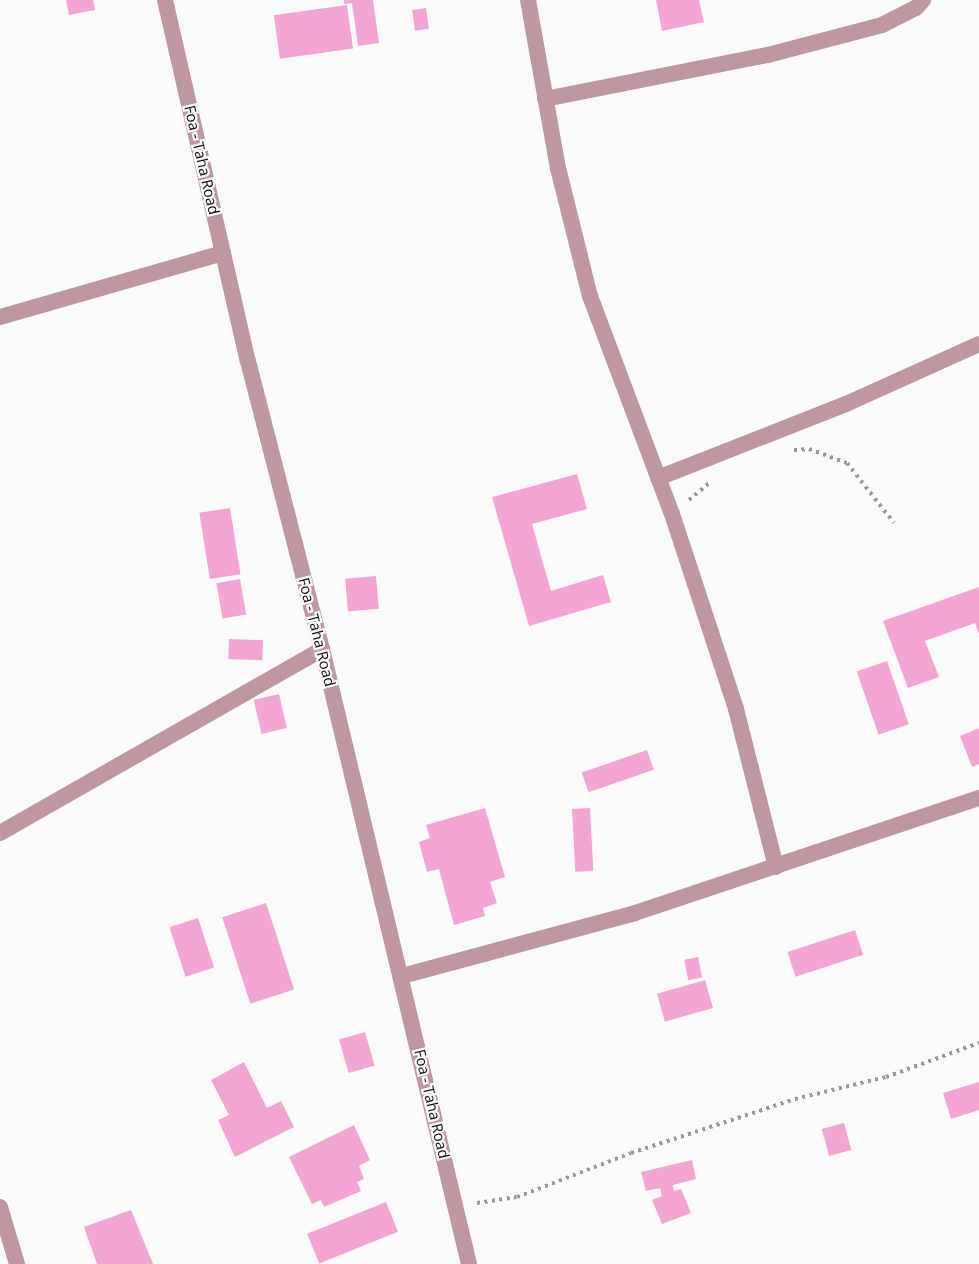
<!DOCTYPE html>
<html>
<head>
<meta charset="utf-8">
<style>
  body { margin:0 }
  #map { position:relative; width:979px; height:1264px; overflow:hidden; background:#fbfbfb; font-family:"Open Sans",sans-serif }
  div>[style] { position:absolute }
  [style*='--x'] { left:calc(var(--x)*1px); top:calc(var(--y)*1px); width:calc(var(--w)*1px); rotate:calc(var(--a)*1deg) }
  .building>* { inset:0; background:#f3a6d3; transform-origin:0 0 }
  .path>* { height:4px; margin-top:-2px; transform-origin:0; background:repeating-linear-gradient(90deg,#99989c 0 3px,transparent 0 7.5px) }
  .minor>* { height:16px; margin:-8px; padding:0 8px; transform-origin:8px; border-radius:8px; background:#be97a1 }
  .tertiary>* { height:16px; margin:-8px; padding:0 8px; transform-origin:8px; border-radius:8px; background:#be97a1 }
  span { translate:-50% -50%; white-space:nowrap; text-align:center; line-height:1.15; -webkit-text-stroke:4.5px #fbfbfb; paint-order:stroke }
  .street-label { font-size:15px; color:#100f18 }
</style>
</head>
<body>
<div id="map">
  <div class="building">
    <i style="clip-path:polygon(66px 0,93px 0,95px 10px,69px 15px)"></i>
    <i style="clip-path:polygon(344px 0,373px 0,379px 43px,358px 46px,352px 3px,344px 4px)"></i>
    <i style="clip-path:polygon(656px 0,699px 0,704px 22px,662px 31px)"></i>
    <i style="left:347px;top:5px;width:44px;height:74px;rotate:82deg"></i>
    <i style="left:426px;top:8px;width:21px;height:14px;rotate:82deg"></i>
    <i style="clip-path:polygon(577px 474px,587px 509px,532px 524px,551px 591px,603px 575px,611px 602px,529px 626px,492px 497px)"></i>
    <i style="left:230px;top:508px;width:67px;height:31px;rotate:81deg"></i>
    <i style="left:376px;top:576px;width:33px;height:31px;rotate:85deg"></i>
    <i style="left:240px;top:579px;width:36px;height:24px;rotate:80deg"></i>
    <i style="clip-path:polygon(979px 587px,979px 634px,975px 623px,925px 641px,939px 677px,908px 688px,883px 621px)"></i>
    <i style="left:229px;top:639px;width:34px;height:20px;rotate:2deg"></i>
    <i style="left:887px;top:661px;width:67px;height:32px;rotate:71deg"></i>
    <i style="left:279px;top:694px;width:35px;height:26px;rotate:77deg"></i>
    <i style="clip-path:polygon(979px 728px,979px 764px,972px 767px,960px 736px)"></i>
    <i style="left:647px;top:750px;width:21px;height:69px;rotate:71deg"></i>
    <i style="clip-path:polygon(485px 808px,505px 877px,490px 882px,497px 903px,483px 908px,485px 916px,454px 925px,439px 869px,427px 872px,419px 842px,430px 838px,426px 825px)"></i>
    <i style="left:590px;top:808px;width:63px;height:18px;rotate:87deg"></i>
    <i style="left:266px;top:903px;width:91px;height:46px;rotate:72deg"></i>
    <i style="left:198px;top:918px;width:52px;height:30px;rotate:72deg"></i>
    <i style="left:855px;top:930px;width:26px;height:71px;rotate:72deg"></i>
    <i style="left:698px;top:957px;width:21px;height:14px;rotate:79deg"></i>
    <i style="left:705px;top:980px;width:29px;height:50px;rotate:74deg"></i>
    <i style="left:365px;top:1032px;width:35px;height:27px;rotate:74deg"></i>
    <i style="clip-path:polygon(244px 1062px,267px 1108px,281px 1101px,294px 1127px,235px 1157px,218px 1120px,229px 1115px,211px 1080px)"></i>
    <i style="clip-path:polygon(979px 1082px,979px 1110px,951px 1119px,943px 1093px)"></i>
    <i style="left:844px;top:1123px;width:28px;height:23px;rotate:75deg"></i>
    <i style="clip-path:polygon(354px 1125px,370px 1160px,359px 1166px,364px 1179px,357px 1182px,361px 1191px,324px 1207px,321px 1200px,312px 1204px,289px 1157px)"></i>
    <i style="clip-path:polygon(692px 1160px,696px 1179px,673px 1185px,674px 1191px,681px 1189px,691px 1213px,662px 1224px,652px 1200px,662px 1196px,660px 1188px,646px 1191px,641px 1172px)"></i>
    <i style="left:386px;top:1202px;width:32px;height:85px;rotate:68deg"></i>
    <i style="clip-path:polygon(131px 1210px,153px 1264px,97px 1264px,84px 1227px)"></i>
  </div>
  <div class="path">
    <i style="--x:794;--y:450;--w:15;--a:-4"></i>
    <i style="--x:809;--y:449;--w:40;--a:20.2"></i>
    <i style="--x:847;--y:463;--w:76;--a:51.9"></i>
    <i style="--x:689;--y:500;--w:26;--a:-40"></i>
    <i style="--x:477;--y:1203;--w:40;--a:-8.5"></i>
    <i style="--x:517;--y:1197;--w:122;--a:-21.1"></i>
    <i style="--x:631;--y:1153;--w:173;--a:-18.2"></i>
    <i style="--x:795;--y:1099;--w:94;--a:-13.6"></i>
    <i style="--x:886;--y:1077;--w:99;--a:-20.1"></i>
  </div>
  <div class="minor">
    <i style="--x:528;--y:0;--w:171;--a:79.9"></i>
    <i style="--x:558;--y:168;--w:132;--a:76"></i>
    <i style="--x:590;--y:296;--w:233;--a:69.4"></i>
    <i style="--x:672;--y:514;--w:205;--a:71.8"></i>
    <i style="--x:736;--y:709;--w:163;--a:75.8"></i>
    <i style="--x:545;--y:99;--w:227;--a:-11.2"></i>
    <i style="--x:768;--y:55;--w:118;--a:-14.7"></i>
    <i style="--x:882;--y:25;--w:38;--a:-27"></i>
    <i style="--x:916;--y:8;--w:11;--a:-49"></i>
    <i style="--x:0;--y:317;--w:232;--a:-16"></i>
    <i style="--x:658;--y:478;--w:202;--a:-21.5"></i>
    <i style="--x:846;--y:404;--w:146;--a:-24.3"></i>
    <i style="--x:0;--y:833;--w:371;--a:-29.7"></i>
    <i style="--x:402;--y:976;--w:241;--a:-15.1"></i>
    <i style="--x:635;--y:913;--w:363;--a:-18.5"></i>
    <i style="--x:0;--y:1207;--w:59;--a:73.4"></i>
  </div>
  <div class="tertiary">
    <i style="--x:165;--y:0;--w:370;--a:77.1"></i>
    <i style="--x:248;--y:361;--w:297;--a:75.6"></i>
    <i style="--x:322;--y:649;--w:632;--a:76.56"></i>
  </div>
  <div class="street-label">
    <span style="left:202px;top:160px;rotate:77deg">Foa - Taha Road</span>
    <span style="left:317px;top:632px;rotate:76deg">Foa - Taha Road</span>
    <span style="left:432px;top:1104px;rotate:77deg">Foa - Taha Road</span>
  </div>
</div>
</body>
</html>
